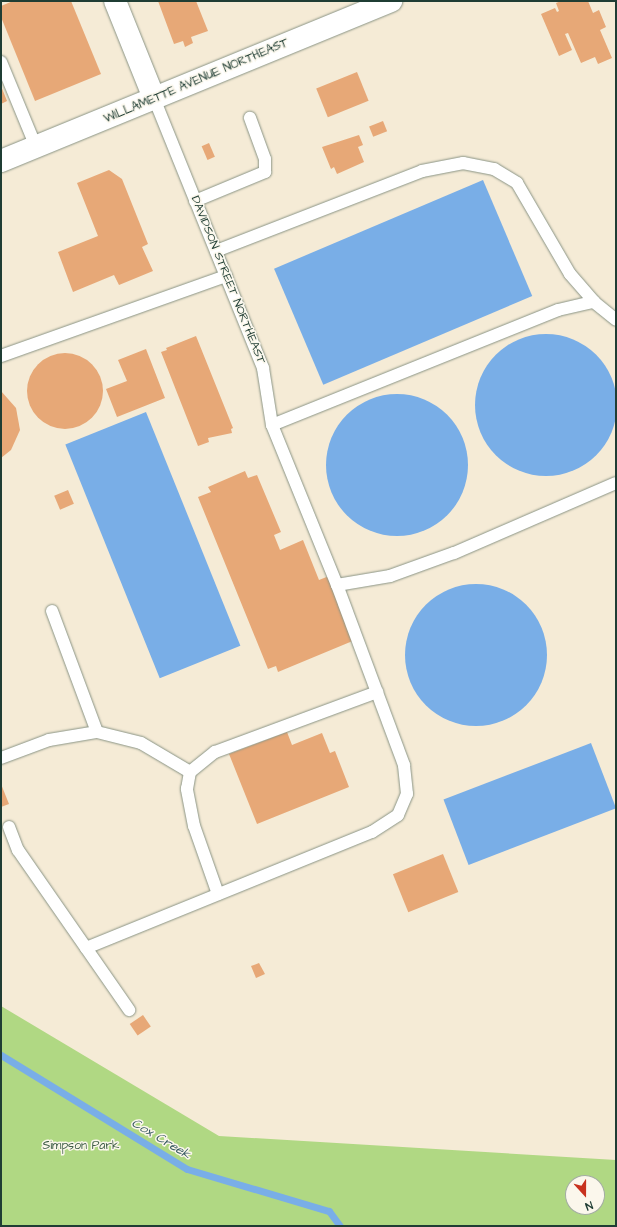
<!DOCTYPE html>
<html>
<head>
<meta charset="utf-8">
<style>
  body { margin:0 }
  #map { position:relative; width:617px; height:1227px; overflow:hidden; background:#f5ebd6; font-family:"Architects Daughter",sans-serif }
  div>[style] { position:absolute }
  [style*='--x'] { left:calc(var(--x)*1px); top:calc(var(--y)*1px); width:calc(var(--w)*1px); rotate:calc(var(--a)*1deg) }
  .green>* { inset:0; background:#b0d883 }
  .water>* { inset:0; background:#79aee7; transform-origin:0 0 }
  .round { border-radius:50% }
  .stream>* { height:7px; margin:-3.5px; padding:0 3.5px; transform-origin:3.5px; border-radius:3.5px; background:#79aee7 }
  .building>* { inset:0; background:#e7a877; transform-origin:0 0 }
  .roads { filter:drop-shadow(0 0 1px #8a9485) drop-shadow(0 0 1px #8a9485) }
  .service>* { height:12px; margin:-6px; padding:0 6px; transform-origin:6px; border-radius:6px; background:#fff }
  .minor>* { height:22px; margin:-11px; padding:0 11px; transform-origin:11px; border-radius:11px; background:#fff }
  span { translate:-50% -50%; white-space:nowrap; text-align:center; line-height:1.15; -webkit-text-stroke:3px #fbf7ec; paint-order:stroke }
  .street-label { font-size:12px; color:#1f3d34 }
  .park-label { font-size:12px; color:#3c5c44 }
  .water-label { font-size:13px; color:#365961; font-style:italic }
  .frame { position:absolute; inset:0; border:2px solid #1f3d34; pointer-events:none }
  .north { position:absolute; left:565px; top:1175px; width:40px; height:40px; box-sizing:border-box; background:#fbf7ec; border:1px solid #a3ada2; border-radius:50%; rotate:159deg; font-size:11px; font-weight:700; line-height:16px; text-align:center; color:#1f3d34 }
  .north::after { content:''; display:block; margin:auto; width:14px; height:18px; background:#c8321e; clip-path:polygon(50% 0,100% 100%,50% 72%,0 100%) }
</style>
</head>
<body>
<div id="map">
  <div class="green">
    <i style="clip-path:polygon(evenodd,1px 1006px,219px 1136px,616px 1160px,616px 1226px,1px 1226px,1px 1006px,573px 1183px,597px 1183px,597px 1207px,573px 1207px,573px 1183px)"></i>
  </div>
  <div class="water">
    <i style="left:483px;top:180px;width:126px;height:227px;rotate:67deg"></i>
    <i class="round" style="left:475px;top:334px;width:142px;height:142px"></i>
    <i class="round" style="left:326px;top:394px;width:142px;height:142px"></i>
    <i style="left:146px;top:412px;width:252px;height:87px;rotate:68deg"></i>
    <i class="round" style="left:405px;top:584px;width:142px;height:142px"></i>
    <i style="left:591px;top:743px;width:70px;height:158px;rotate:69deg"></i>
  </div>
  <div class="stream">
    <i style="--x:1;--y:1055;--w:218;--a:31.5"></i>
    <i style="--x:187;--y:1169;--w:148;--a:16.5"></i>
    <i style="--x:329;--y:1211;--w:19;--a:54"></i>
  </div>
  <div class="building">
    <i style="clip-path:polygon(13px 1px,71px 1px,101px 74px,35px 101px,1px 17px,1px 6px)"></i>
    <i style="clip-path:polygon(158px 1px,196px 1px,208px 31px,191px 37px,193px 43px,185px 47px,183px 41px,174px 44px)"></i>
    <i style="clip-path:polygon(561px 1px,588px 1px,593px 13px,599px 10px,606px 27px,600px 30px,612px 58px,598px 64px,595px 57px,581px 63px,568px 33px,565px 34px,572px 50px,559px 56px,541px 14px,555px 8px,557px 12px,559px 11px,556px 3px)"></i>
    <i style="left:357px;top:72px;width:31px;height:44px;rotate:68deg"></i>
    <i style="clip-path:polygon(1px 86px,7px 101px,1px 104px)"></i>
    <i style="left:383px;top:121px;width:11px;height:15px;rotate:68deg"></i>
    <i style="clip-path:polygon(359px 135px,363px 145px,358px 147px,364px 162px,337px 174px,334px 167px,331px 169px,322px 147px)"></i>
    <i style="left:209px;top:143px;width:15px;height:8px;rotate:67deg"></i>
    <i style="clip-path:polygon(109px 170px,122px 179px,148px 244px,142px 247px,153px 271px,119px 285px,114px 275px,73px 292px,58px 252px,98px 236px,77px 183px)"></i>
    <i style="clip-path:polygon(196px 336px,233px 428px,231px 429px,232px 433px,208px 438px,209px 442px,198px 446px,161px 352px,167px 350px,166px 348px)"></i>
    <i style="clip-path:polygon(146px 349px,165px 398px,117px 417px,106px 389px,127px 381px,118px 360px)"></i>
    <i class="round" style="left:27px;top:353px;width:76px;height:76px"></i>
    <i style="clip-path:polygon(1px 391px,16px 408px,20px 430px,11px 450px,1px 458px)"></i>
    <i style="clip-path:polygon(245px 471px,248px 478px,257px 475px,281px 532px,274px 535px,280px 550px,303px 540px,319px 580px,329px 576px,355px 640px,278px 672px,276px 666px,268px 669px,198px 497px,211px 492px,208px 487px)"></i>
    <i style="left:68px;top:490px;width:15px;height:15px;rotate:67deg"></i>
    <i style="clip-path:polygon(287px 732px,292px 745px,322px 733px,330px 753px,335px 751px,349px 787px,257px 824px,229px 754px)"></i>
    <i style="clip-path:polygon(1px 784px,9px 804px,1px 807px)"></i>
    <i style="left:443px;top:854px;width:41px;height:54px;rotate:68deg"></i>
    <i style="clip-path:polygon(259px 963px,265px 974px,256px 978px,251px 966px)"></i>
    <i style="left:143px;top:1015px;width:14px;height:16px;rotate:56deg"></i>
  </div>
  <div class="roads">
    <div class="service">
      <i style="--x:1;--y:62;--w:92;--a:67.6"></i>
      <i style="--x:195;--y:201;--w:76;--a:-22.5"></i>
      <i style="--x:265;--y:172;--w:13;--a:-90"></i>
      <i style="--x:265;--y:159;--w:44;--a:-110.1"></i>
      <i style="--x:216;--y:251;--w:221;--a:-21.2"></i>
      <i style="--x:422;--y:171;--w:42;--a:-11"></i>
      <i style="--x:463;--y:163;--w:32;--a:11"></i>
      <i style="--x:494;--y:169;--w:27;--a:31"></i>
      <i style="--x:517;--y:183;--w:105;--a:59.8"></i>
      <i style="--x:570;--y:274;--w:37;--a:49"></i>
      <i style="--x:594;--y:302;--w:28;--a:39"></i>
      <i style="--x:1;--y:356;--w:239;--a:-19.6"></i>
      <i style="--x:272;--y:425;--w:308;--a:-21.9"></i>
      <i style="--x:558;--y:310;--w:37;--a:-13"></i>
      <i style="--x:337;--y:585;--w:54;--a:-9.6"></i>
      <i style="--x:390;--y:576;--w:68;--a:-19.8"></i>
      <i style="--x:454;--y:553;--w:176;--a:-23.4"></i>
      <i style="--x:52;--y:611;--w:129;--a:69.6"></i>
      <i style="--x:1;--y:758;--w:51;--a:-20.6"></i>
      <i style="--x:49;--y:740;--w:49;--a:-9.5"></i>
      <i style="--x:97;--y:732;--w:45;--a:14"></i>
      <i style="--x:141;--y:743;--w:57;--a:30.6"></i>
      <i style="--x:9;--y:827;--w:25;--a:69"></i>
      <i style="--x:18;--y:850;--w:195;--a:55.2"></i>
      <i style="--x:218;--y:894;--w:72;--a:-109.4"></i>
      <i style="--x:194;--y:826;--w:38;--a:-101"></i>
      <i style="--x:187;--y:789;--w:17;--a:-80"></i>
      <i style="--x:190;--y:772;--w:32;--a:-39"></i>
      <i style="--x:215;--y:752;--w:173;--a:-20.3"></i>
      <i style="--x:86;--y:948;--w:309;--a:-22.1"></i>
      <i style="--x:372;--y:832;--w:31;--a:-33"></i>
      <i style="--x:398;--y:815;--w:23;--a:-67"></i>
      <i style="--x:407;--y:794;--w:29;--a:-96"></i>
      <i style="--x:404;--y:765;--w:192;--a:-110.4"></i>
      <i style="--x:337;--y:585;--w:173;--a:-112.1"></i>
      <i style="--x:272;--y:425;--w:58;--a:-99"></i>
      <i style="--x:263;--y:368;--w:291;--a:-112"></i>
    </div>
    <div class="minor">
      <i style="--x:115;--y:1;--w:105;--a:68.1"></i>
      <i style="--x:1;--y:161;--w:422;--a:-22.3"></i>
    </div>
  </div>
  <div class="street-label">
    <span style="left:196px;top:81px;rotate:-23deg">WILLAMETTE AVENUE NORTHEAST</span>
    <span style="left:228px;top:280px;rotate:68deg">DAVIDSON STREET NORTHEAST</span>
  </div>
  <div class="park-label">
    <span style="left:81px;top:1146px">Simpson Park</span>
  </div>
  <div class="water-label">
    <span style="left:161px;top:1139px;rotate:31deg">Cox Creek</span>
  </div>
  <div class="frame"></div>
  <div class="north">N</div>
</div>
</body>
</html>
